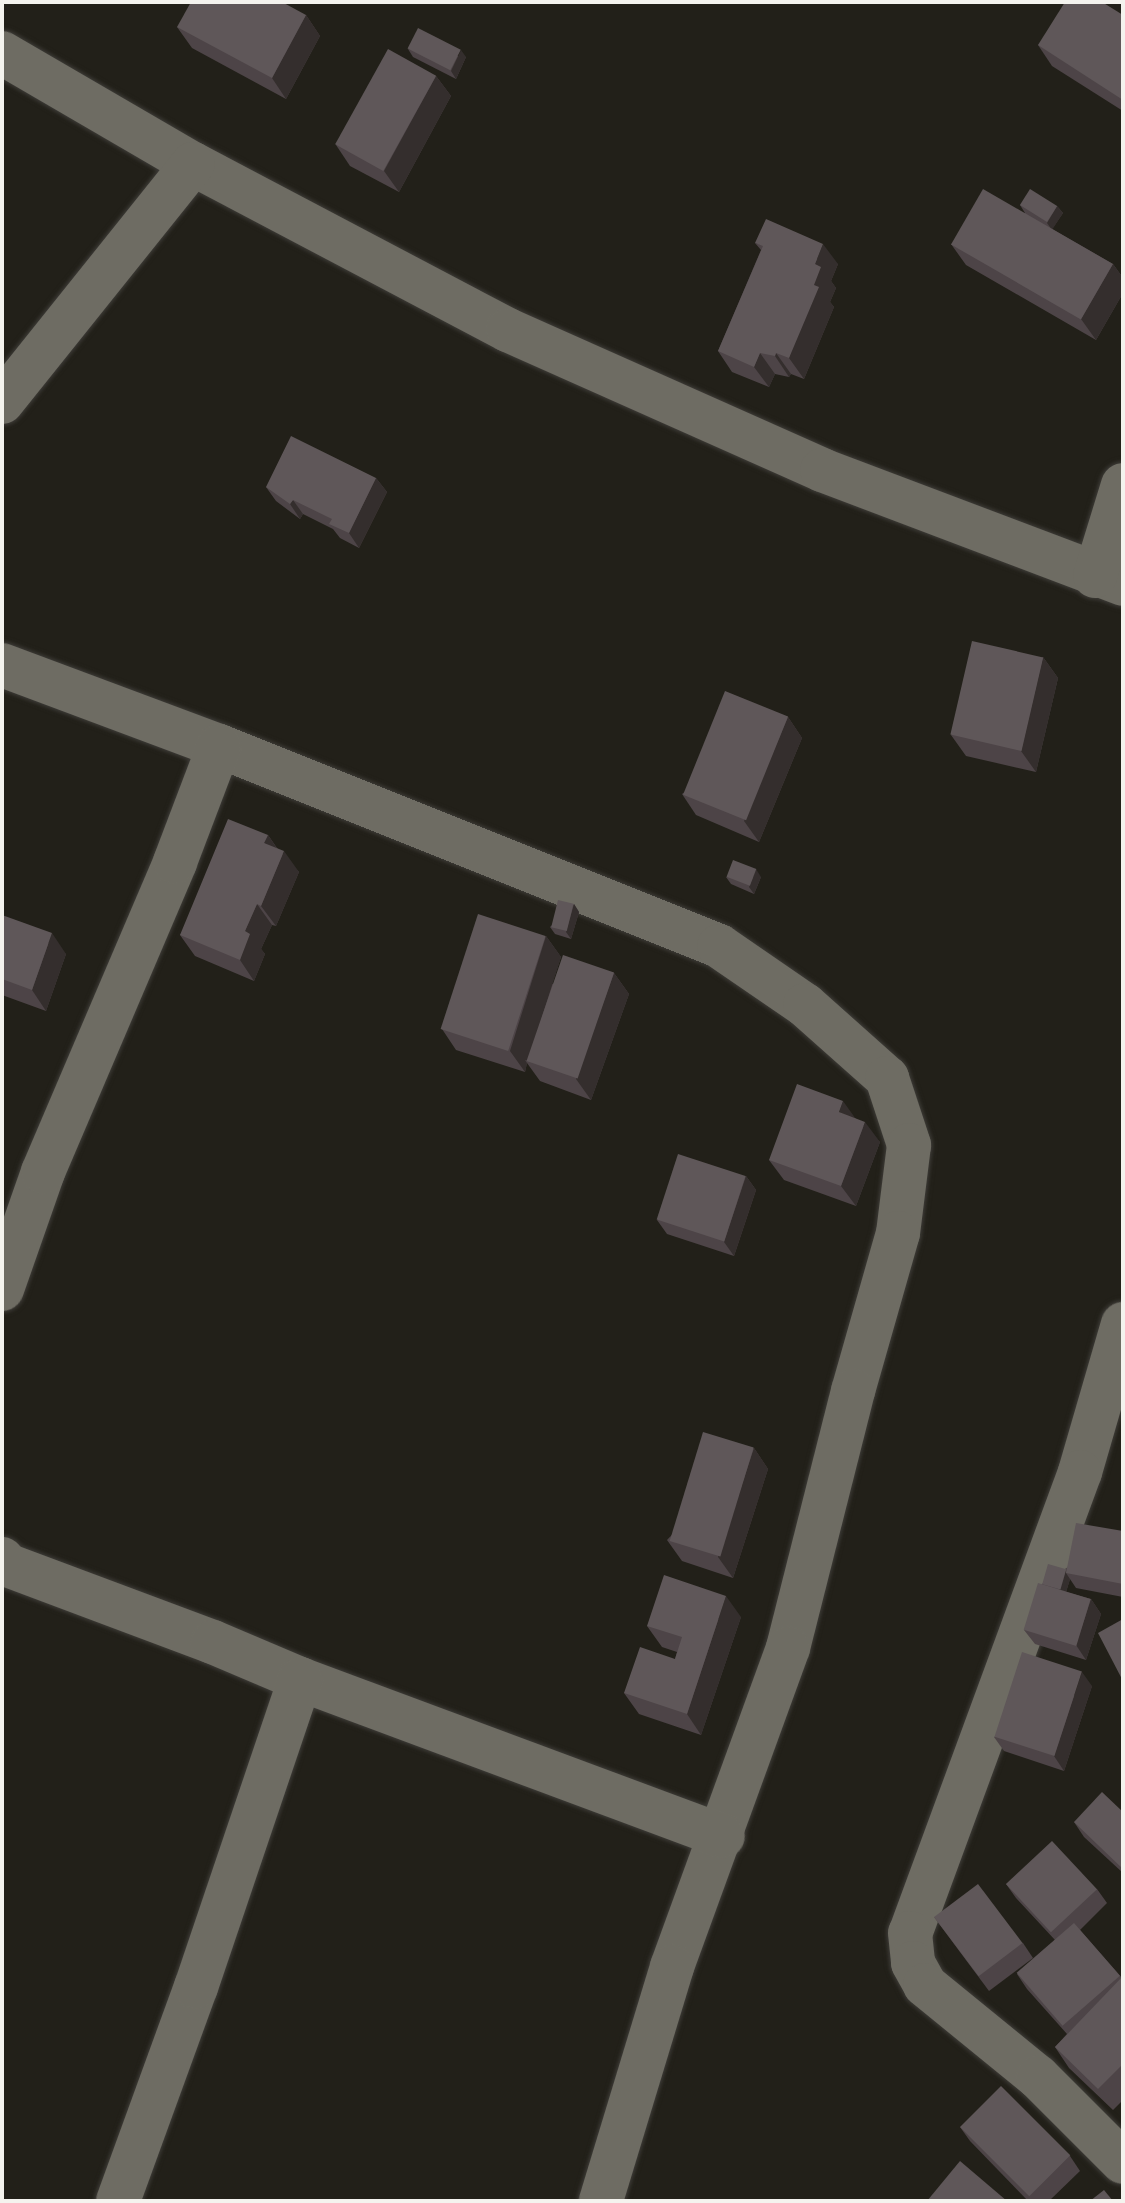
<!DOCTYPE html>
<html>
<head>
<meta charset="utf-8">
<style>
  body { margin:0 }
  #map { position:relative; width:1125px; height:2203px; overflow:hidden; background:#222019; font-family:Figtree,sans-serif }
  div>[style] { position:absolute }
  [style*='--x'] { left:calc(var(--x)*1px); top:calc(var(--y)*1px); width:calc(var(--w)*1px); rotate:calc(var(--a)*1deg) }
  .roads { filter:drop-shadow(0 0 2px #3e3c38) drop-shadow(0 0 2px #3e3c38) }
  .minor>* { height:44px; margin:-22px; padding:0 22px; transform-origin:22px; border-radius:22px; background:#6e6c63 }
  .wall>* { inset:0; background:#4d4447 }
  .shaded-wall>* { inset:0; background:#342e2d }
  .building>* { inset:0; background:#5f5759; transform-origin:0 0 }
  span { translate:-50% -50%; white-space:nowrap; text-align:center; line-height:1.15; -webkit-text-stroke:6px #222019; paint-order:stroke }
  .frame { position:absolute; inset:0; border:4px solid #f4f3ee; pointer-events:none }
</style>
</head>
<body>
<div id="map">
  <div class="roads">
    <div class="minor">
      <i style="--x:2;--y:53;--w:221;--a:30.2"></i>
      <i style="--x:193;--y:164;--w:356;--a:27.8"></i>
      <i style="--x:508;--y:330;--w:344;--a:24"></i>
      <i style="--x:822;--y:470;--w:322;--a:20.7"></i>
      <i style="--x:2;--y:402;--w:305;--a:-51.3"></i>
      <i style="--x:1095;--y:576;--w:95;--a:-72.9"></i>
      <i style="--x:2;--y:665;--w:232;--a:20.5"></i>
      <i style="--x:219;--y:746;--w:539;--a:21.8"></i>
      <i style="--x:719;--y:946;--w:104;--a:34.5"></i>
      <i style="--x:805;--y:1005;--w:110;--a:41.7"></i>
      <i style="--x:887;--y:1078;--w:71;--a:71.8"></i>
      <i style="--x:909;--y:1145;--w:89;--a:97.1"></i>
      <i style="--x:898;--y:1233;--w:164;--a:105.9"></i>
      <i style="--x:853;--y:1391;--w:265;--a:104.2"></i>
      <i style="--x:788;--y:1648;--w:339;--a:110"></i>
      <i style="--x:672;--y:1967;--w:245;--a:106.9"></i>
      <i style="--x:2;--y:1289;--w:124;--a:-70.7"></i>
      <i style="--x:43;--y:1172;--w:337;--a:-66.9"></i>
      <i style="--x:175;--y:862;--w:124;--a:-69.2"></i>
      <i style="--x:1123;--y:1324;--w:154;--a:106.2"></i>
      <i style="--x:1080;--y:1472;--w:491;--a:110.2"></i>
      <i style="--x:910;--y:1933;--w:30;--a:84"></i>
      <i style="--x:913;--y:1963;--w:25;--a:61"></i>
      <i style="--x:925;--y:1985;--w:146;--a:39.2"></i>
      <i style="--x:1038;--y:2077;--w:120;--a:45"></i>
      <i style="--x:2;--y:1559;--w:8;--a:50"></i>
      <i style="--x:7;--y:1565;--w:220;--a:20.5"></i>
      <i style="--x:213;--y:1642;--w:95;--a:23"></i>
      <i style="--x:300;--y:1679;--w:451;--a:20.4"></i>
      <i style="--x:118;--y:2201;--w:228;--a:-70"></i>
      <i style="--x:196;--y:1987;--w:325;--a:-71.3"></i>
    </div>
  </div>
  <div class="wall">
    <i style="clip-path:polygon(306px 15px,320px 36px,286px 99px,192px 48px,177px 27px)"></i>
    <i style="clip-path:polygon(1123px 15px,1123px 111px,1052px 66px,1038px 45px)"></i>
    <i style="clip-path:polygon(408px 49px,466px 57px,456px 79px,413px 57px)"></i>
    <i style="clip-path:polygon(436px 76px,451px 96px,399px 192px,350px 166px,336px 145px)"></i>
    <i style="clip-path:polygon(1020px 205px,1057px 206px,1063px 213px,1052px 229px,1113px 264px,1123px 278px,1123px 293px,1096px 340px,966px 265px,951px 244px,1025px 213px)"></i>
    <i style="clip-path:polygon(755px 243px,838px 264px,831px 281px,836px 288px,830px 302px,834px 307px,804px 379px,791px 374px,789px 377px,775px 374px,769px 387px,732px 372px,718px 351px,761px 250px)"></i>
    <i style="clip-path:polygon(376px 478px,387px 492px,359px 548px,340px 538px,333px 529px,303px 514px,300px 519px,276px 501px,266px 487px)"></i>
    <i style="clip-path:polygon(1043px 657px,1058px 678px,1036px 772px,966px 756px,951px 735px)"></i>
    <i style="clip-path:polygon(788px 717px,802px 738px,759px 842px,696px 815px,682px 794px)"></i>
    <i style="clip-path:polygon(268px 835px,277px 848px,299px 872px,276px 926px,272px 925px,261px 949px,265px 954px,254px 981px,195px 956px,180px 935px)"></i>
    <i style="clip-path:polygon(726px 877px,761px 877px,754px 894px,731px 884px)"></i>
    <i style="clip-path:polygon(574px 904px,579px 912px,571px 939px,555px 934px,550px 927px)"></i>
    <i style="clip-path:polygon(2px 915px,66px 954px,46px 1011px,2px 995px)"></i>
    <i style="clip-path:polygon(546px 936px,561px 957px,552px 984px,614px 973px,629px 994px,591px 1100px,540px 1081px,527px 1063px,525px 1072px,456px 1050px,442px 1029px)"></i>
    <i style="clip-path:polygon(855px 1118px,880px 1142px,856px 1206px,784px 1180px,769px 1160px)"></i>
    <i style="clip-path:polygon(746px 1176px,756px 1190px,734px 1256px,667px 1234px,657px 1220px)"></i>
    <i style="clip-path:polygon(754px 1448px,768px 1469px,733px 1578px,682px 1561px,667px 1540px)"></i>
    <i style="clip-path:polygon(1123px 1531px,1123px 1597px,1076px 1588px,1070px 1579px,1066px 1592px,1091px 1599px,1101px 1614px,1086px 1660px,1035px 1644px,1024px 1630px,1042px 1584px)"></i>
    <i style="clip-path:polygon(741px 1617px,701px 1735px,639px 1714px,624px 1693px,675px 1659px,677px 1652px,662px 1647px,647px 1626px)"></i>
    <i style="clip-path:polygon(1092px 1686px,1064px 1771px,1004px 1751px,994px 1737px)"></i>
    <i style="clip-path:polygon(1123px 1812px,1123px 1873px,1084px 1837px,1074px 1822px)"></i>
    <i style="clip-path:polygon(1006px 1884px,1097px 1889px,1107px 1903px,1080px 1930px,1122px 1978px,1123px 1976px,1123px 2100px,1113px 2110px,1069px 2068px,1055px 2047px,1067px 2034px,1027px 1989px,1017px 1974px,1055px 1940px,1016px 1898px)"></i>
    <i style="clip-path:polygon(934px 1917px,1023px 1943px,1033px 1958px,989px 1991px)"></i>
    <i style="clip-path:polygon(960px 2127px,1070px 2156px,1080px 2171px,1049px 2201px,1028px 2201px,970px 2141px)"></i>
  </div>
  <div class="shaded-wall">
    <i style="clip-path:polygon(306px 15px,320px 36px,286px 99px,272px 78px)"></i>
    <i style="clip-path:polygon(461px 50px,466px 57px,456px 79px,451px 71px)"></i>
    <i style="clip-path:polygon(436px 76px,451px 96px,399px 192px,384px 171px)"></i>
    <i style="clip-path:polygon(1057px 206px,1063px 213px,1052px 230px,1047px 223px)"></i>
    <i style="clip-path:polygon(823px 244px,838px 264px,831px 281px,836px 288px,830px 302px,834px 307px,804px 379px,789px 358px,815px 264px)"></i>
    <i style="clip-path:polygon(1113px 264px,1123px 278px,1123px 293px,1096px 340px,1081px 319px)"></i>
    <i style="clip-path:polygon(760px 353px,775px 374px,769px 387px,754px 367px)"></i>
    <i style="clip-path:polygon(776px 353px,791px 374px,789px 377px,775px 356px)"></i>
    <i style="clip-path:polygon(376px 478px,387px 492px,359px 548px,349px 533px)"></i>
    <i style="clip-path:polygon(293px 500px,303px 514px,300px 519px,290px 504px)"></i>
    <i style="clip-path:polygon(1043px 657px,1058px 678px,1036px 772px,1021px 751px)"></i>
    <i style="clip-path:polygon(788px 717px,802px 738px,759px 842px,744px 821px)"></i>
    <i style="clip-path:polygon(268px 835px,282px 856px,264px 843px)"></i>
    <i style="clip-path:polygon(284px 851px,299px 872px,276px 926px,261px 906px)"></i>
    <i style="clip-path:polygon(756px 869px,761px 877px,754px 894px,749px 887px)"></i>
    <i style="clip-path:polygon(257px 904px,272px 925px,261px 949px,265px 954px,254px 981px,240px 960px,245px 931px)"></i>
    <i style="clip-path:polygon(574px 904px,579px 912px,571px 939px,566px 932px)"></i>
    <i style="clip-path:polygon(52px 933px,66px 954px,46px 1011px,32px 990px)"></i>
    <i style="clip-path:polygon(546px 936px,561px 957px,528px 1061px,525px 1060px,527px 1063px,525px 1072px,510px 1051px)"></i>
    <i style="clip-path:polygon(614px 973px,629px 994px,591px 1100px,576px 1079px)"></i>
    <i style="clip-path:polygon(843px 1101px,858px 1122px,839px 1112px)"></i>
    <i style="clip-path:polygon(865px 1122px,880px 1142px,856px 1206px,841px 1186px)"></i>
    <i style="clip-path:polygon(746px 1176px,756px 1190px,734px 1256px,724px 1242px)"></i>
    <i style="clip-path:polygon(754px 1448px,768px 1469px,733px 1578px,718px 1557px)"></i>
    <i style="clip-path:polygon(1066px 1569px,1066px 1573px,1070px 1579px,1064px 1599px,1059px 1591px)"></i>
    <i style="clip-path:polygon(726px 1596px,741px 1617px,701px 1735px,687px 1714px)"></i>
    <i style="clip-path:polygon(1091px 1599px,1101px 1614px,1086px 1660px,1076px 1645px)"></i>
    <i style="clip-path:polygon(1082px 1672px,1092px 1686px,1064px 1771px,1054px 1756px)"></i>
  </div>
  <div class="building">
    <i style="clip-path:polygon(191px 2px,282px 2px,306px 15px,272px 78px,177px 27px)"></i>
    <i style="clip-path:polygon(1065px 2px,1102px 2px,1123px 15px,1123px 100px,1038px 45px)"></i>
    <i style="left:418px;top:28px;width:48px;height:23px;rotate:27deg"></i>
    <i style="left:388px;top:49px;width:55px;height:109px;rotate:29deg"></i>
    <i style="left:983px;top:189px;width:150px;height:64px;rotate:30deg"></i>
    <i style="left:1030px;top:189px;width:32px;height:19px;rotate:32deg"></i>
    <i style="clip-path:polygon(766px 219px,823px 244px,815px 264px,821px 267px,814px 285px,819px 287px,789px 358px,776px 353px,775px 356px,760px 353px,754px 367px,718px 351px,763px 246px,755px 243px)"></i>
    <i style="clip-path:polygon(291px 436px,376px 478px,349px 533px,329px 524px,332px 519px,293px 500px,290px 504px,266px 487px)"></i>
    <i style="left:972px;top:641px;width:73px;height:96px;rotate:13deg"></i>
    <i style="left:725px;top:691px;width:68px;height:112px;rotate:22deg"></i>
    <i style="clip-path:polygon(228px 819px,268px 835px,264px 843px,284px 851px,261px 906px,257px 904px,245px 931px,250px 934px,240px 960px,180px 935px)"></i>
    <i style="left:733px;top:860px;width:25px;height:18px;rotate:21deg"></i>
    <i style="left:558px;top:900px;width:16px;height:28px;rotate:14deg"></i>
    <i style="left:478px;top:914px;width:71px;height:121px;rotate:18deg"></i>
    <i style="clip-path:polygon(2px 915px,52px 933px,32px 990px,2px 979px)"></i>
    <i style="left:563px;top:955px;width:54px;height:112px;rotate:19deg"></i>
    <i style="clip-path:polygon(797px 1084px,843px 1101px,839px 1112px,865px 1122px,841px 1186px,769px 1160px)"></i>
    <i style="left:678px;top:1154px;width:71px;height:69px;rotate:18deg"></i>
    <i style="left:703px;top:1432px;width:53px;height:114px;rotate:17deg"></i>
    <i style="clip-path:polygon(1076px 1523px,1123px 1531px,1123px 1584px,1066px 1573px)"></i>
    <i style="left:1048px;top:1564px;width:19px;height:21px;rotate:16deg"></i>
    <i style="clip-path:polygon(664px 1575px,726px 1596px,687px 1714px,624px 1693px,640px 1647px,675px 1659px,682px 1637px,647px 1626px)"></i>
    <i style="left:1038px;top:1583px;width:55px;height:49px;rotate:17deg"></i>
    <i style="clip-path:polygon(1123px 1619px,1123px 1681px,1098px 1633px)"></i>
    <i style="left:1022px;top:1652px;width:63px;height:89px;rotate:18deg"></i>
    <i style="clip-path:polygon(1102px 1792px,1123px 1812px,1123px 1869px,1074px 1822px)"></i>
    <i style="left:1052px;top:1841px;width:66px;height:63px;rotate:47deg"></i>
    <i style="left:978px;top:1884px;width:74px;height:55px;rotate:53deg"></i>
    <i style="left:1074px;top:1923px;width:70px;height:76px;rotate:49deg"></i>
    <i style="clip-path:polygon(1123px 1976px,1123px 2064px,1098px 2089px,1055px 2047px)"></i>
    <i style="left:1001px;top:2086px;width:98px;height:58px;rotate:45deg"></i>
    <i style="clip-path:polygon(960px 2161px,1007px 2201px,927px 2201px)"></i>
    <i style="clip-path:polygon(1104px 2190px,1113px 2201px,1090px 2201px)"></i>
  </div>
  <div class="frame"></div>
</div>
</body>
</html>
